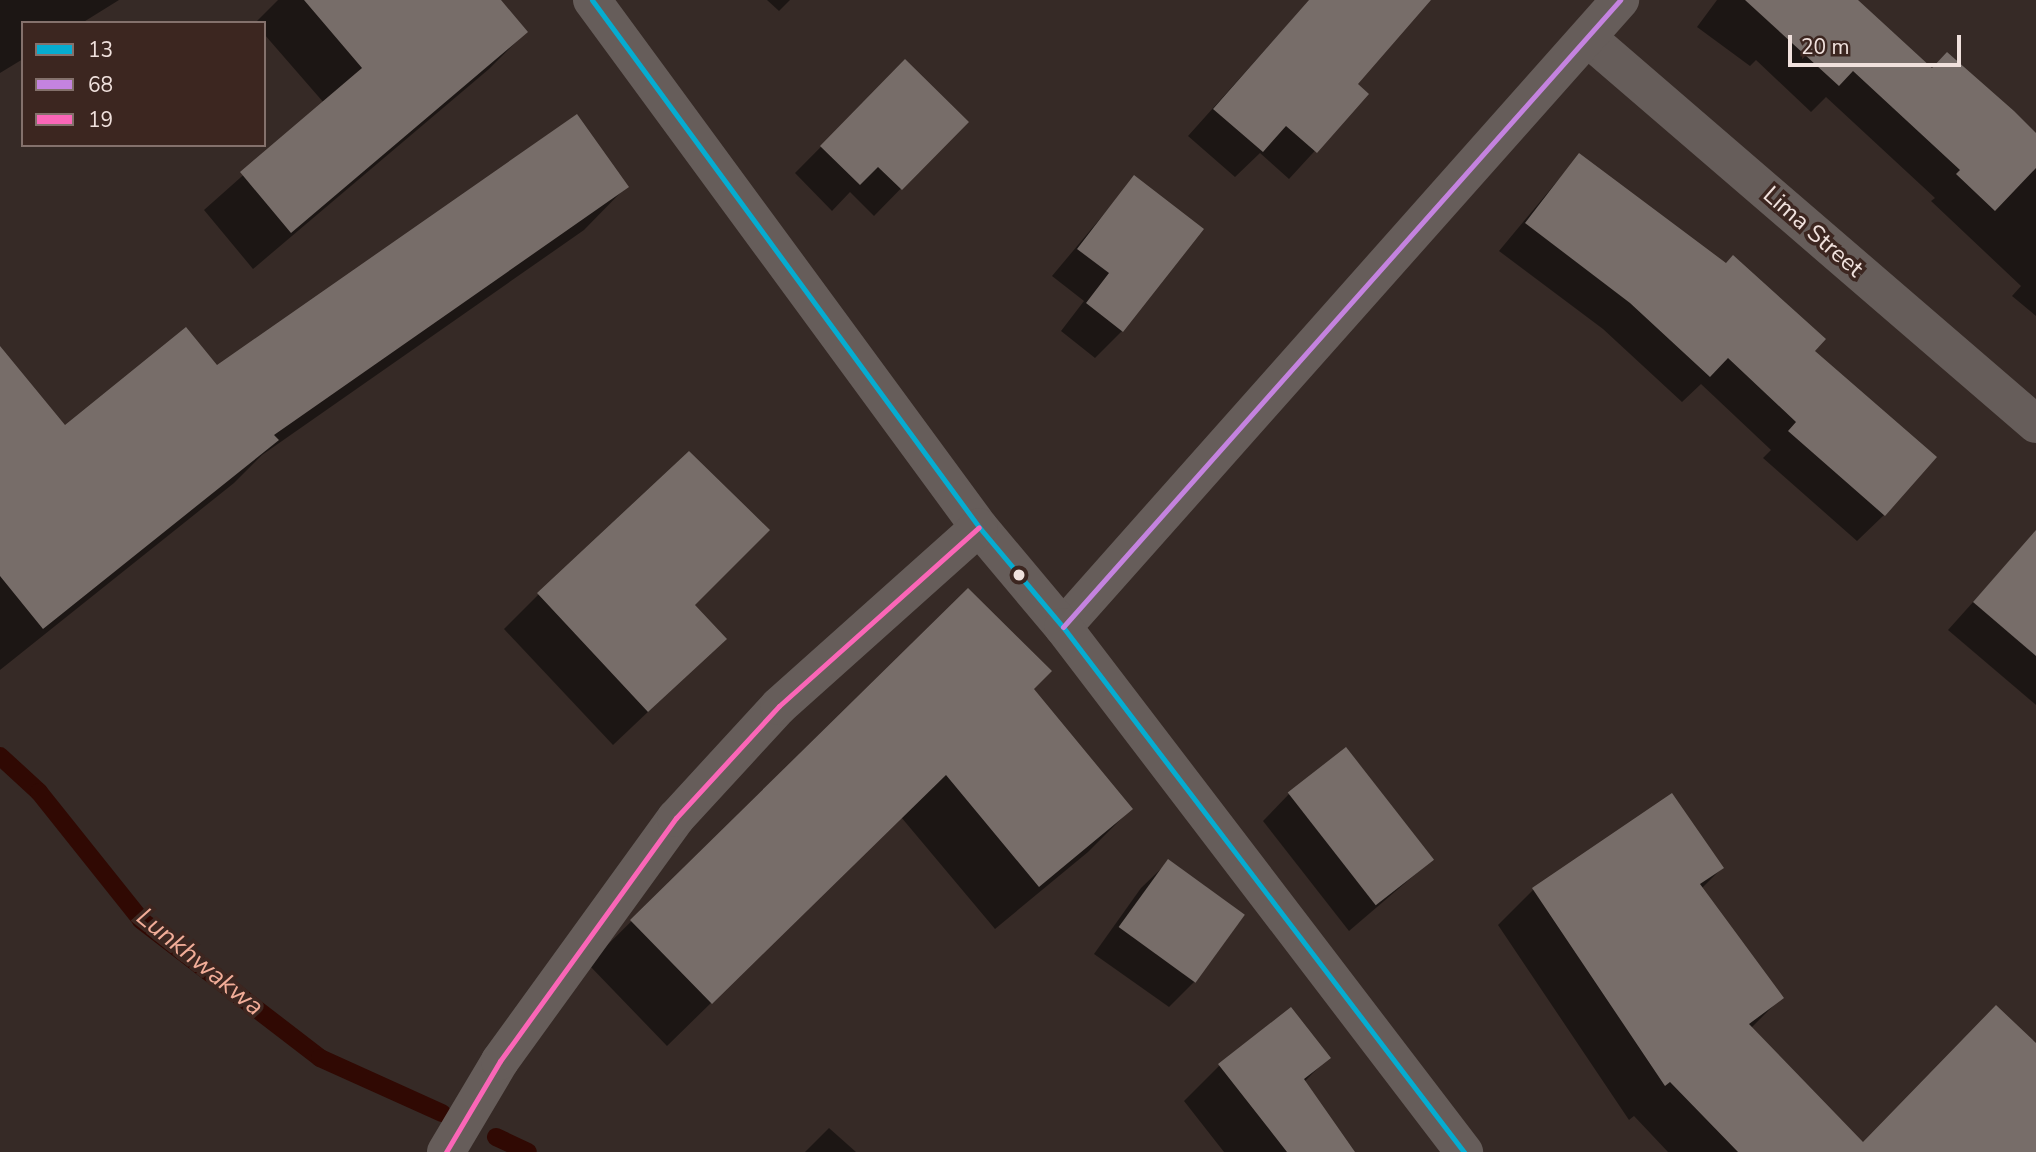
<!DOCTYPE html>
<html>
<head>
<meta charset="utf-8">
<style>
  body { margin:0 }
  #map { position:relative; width:2036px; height:1152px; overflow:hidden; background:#362a26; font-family:"Nunito Sans",sans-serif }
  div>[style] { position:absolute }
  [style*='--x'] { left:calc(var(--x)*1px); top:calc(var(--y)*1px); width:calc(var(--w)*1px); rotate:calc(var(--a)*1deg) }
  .shadow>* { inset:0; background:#0007 }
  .stream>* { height:18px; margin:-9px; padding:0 9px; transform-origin:9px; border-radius:9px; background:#300903 }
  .building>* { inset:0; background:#776d69; transform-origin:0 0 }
  .minor>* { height:38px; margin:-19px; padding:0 19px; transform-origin:19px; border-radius:19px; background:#665d5a }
  .tertiary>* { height:38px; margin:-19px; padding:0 19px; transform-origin:19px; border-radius:19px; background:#665d5a }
  .bus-1>* { height:5px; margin:-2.5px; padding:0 2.5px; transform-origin:2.5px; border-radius:2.5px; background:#06acd0 }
  .bus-2>* { height:5px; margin:-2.5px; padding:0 2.5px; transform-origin:2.5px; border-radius:2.5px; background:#c483df }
  .bus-3>* { height:5px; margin:-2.5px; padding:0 2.5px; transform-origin:2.5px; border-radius:2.5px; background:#fa66b7 }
  .dots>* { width:19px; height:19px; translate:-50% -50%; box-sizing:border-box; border:4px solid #3c2620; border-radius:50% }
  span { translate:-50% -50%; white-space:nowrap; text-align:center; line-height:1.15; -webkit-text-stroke:7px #3c2620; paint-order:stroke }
  .street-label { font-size:24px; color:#f0e1dd }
  .water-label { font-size:26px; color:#f2ad98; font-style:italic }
  .legend { position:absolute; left:21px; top:21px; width:245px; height:126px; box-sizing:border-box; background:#3c2620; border:2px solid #84716c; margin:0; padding:9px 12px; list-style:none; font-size:21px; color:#f0e1dd }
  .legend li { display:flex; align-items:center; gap:14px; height:35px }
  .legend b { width:35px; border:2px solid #84716c }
  .scale { position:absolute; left:1788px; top:35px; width:173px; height:32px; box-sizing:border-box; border:4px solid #f0e1dd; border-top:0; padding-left:9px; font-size:21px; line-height:24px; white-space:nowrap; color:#f0e1dd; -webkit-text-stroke:5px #3c2620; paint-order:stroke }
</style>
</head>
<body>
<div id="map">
  <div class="shadow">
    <i style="clip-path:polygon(0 0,119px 0,82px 23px,23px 23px,23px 59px,0 73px)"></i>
    <i style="clip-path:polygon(278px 0,498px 0,526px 32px,489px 69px,253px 269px,204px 210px,324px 103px,264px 34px,264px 23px,255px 23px)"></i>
    <i style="clip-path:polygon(767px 0,790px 0,779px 11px)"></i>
    <i style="clip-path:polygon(1310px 0,1429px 0,1355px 84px,1367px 94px,1289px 179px,1260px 153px,1235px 177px,1188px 136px)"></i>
    <i style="clip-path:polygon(1717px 0,1856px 0,1931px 70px,2036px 137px,2036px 316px,2012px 296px,2021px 286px,1931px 201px,1935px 198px,1826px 97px,1811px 112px,1756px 60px,1750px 66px,1697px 27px)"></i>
    <i style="clip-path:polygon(905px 62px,966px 122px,874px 216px,850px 192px,832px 211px,795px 173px)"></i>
    <i style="clip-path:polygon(1579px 155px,1884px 515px,1857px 541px,1763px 458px,1771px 450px,1701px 384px,1682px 402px,1603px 329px,1499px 251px)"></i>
    <i style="clip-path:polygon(1135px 177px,1201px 229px,1122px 331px,1095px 358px,1061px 331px,1084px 301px,1052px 276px)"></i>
    <i style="clip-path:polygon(626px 187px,584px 230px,262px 455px,234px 483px,0 670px,0 349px,64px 427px,217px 367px)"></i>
    <i style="clip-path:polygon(2034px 534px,2036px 536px,2036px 705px,1948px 630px)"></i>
    <i style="clip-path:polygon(968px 590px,1031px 689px,1131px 809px,1088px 852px,995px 929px,901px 817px,667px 1046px,588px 964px)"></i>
    <i style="clip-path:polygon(539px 594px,692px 605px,725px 639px,613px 745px,504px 629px)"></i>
    <i style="clip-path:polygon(1289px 794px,1432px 860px,1349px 931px,1263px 821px)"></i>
    <i style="clip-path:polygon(1168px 862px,1242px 915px,1195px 981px,1169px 1007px,1094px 954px,1141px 888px)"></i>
    <i style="clip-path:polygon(1722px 868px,1701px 889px,1781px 998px,1751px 1028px,1863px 1144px,2036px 1046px,2036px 1138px,2023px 1152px,1668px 1152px,1634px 1116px,1629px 1120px,1498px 925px,1533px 890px)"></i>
    <i style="clip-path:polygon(1328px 1058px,1304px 1082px,1353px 1152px,1224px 1152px,1184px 1101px,1219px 1066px)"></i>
    <i style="clip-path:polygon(829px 1128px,856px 1152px,805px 1152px)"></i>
  </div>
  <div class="stream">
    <i style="--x:0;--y:756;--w:53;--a:42.7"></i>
    <i style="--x:39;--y:792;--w:164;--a:51.4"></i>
    <i style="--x:141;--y:920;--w:226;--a:37.6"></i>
    <i style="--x:320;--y:1058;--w:134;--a:24.3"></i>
    <i style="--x:496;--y:1137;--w:35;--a:25"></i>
  </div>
  <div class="building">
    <i style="clip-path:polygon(304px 0,501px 0,528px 32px,291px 233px,240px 172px,362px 68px)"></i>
    <i style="clip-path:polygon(1309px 0,1431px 0,1358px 84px,1369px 94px,1317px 153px,1286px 126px,1263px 152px,1213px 109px)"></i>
    <i style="clip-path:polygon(1745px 0,1858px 0,1932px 68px,1947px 52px,2014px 111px,2036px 133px,2036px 168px,1995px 211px,1956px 174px,1960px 170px,1853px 71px,1839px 86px)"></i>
    <i style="clip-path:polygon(905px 59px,969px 122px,902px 190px,878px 167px,860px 185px,820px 146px)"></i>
    <i style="clip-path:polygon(577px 114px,629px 187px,274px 435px,279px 440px,43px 629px,0 576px,0 346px,65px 425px,186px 327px,217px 365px)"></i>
    <i style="clip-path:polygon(1579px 153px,1726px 263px,1733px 255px,1826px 339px,1815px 351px,1937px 457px,1885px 516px,1788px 431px,1796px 422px,1728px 358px,1710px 377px,1630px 303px,1525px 223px)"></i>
    <i style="clip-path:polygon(1134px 175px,1204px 229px,1123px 332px,1086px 303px,1109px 273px,1077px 249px)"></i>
    <i style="clip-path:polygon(689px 451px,770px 530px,695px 605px,727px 639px,648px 712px,537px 593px)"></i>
    <i style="clip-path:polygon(2036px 530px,2036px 656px,1973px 602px)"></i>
    <i style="clip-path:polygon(968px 588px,1052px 671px,1034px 689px,1133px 809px,1039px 887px,946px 775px,712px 1004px,630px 920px)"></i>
    <i style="left:1346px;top:747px;width:143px;height:74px;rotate:52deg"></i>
    <i style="clip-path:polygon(1672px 793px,1724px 868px,1700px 884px,1784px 998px,1749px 1024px,1863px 1142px,1996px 1005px,2036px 1043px,2036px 1152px,1738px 1152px,1670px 1082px,1665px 1086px,1532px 888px)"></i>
    <i style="left:1168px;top:859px;width:95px;height:84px;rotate:36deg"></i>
    <i style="clip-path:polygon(1291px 1007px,1331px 1058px,1304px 1079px,1355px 1152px,1287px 1152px,1218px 1064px)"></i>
  </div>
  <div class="minor">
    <i style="--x:1589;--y:39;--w:590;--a:40.74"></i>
    <i style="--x:1063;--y:627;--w:839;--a:-48.38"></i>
  </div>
  <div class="tertiary">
    <i style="--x:592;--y:0;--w:654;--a:53.71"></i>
    <i style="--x:979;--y:527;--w:131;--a:50"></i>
    <i style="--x:1063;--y:627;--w:661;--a:52.63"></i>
    <i style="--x:446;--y:1152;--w:106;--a:-59.3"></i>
    <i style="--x:500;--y:1061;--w:300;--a:-54.1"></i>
    <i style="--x:676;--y:818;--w:152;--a:-47.4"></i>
    <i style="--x:779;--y:706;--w:268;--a:-41.8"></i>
  </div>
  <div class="bus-1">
    <i style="--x:592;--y:0;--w:654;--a:53.71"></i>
    <i style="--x:979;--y:527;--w:131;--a:50"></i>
    <i style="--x:1063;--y:627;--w:661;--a:52.63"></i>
  </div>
  <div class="bus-2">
    <i style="--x:1063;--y:627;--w:839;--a:-48.38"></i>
  </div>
  <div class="bus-3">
    <i style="--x:446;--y:1152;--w:106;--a:-59.3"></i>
    <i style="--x:500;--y:1061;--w:300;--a:-54.1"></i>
    <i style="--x:676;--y:818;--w:152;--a:-47.4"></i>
    <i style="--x:779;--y:706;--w:268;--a:-41.8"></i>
  </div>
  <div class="dots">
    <i style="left:1019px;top:575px;background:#f0e1dd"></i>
  </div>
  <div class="street-label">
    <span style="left:1813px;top:232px;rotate:41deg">Lima Street</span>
  </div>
  <div class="water-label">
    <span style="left:200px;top:962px;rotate:39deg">Lunkhwakwa</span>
  </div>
  <ul class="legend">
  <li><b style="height:9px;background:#06acd0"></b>13</li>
  <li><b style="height:9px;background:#c483df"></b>68</li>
  <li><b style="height:9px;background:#fa66b7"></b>19</li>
  </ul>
  <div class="scale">20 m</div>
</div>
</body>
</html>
